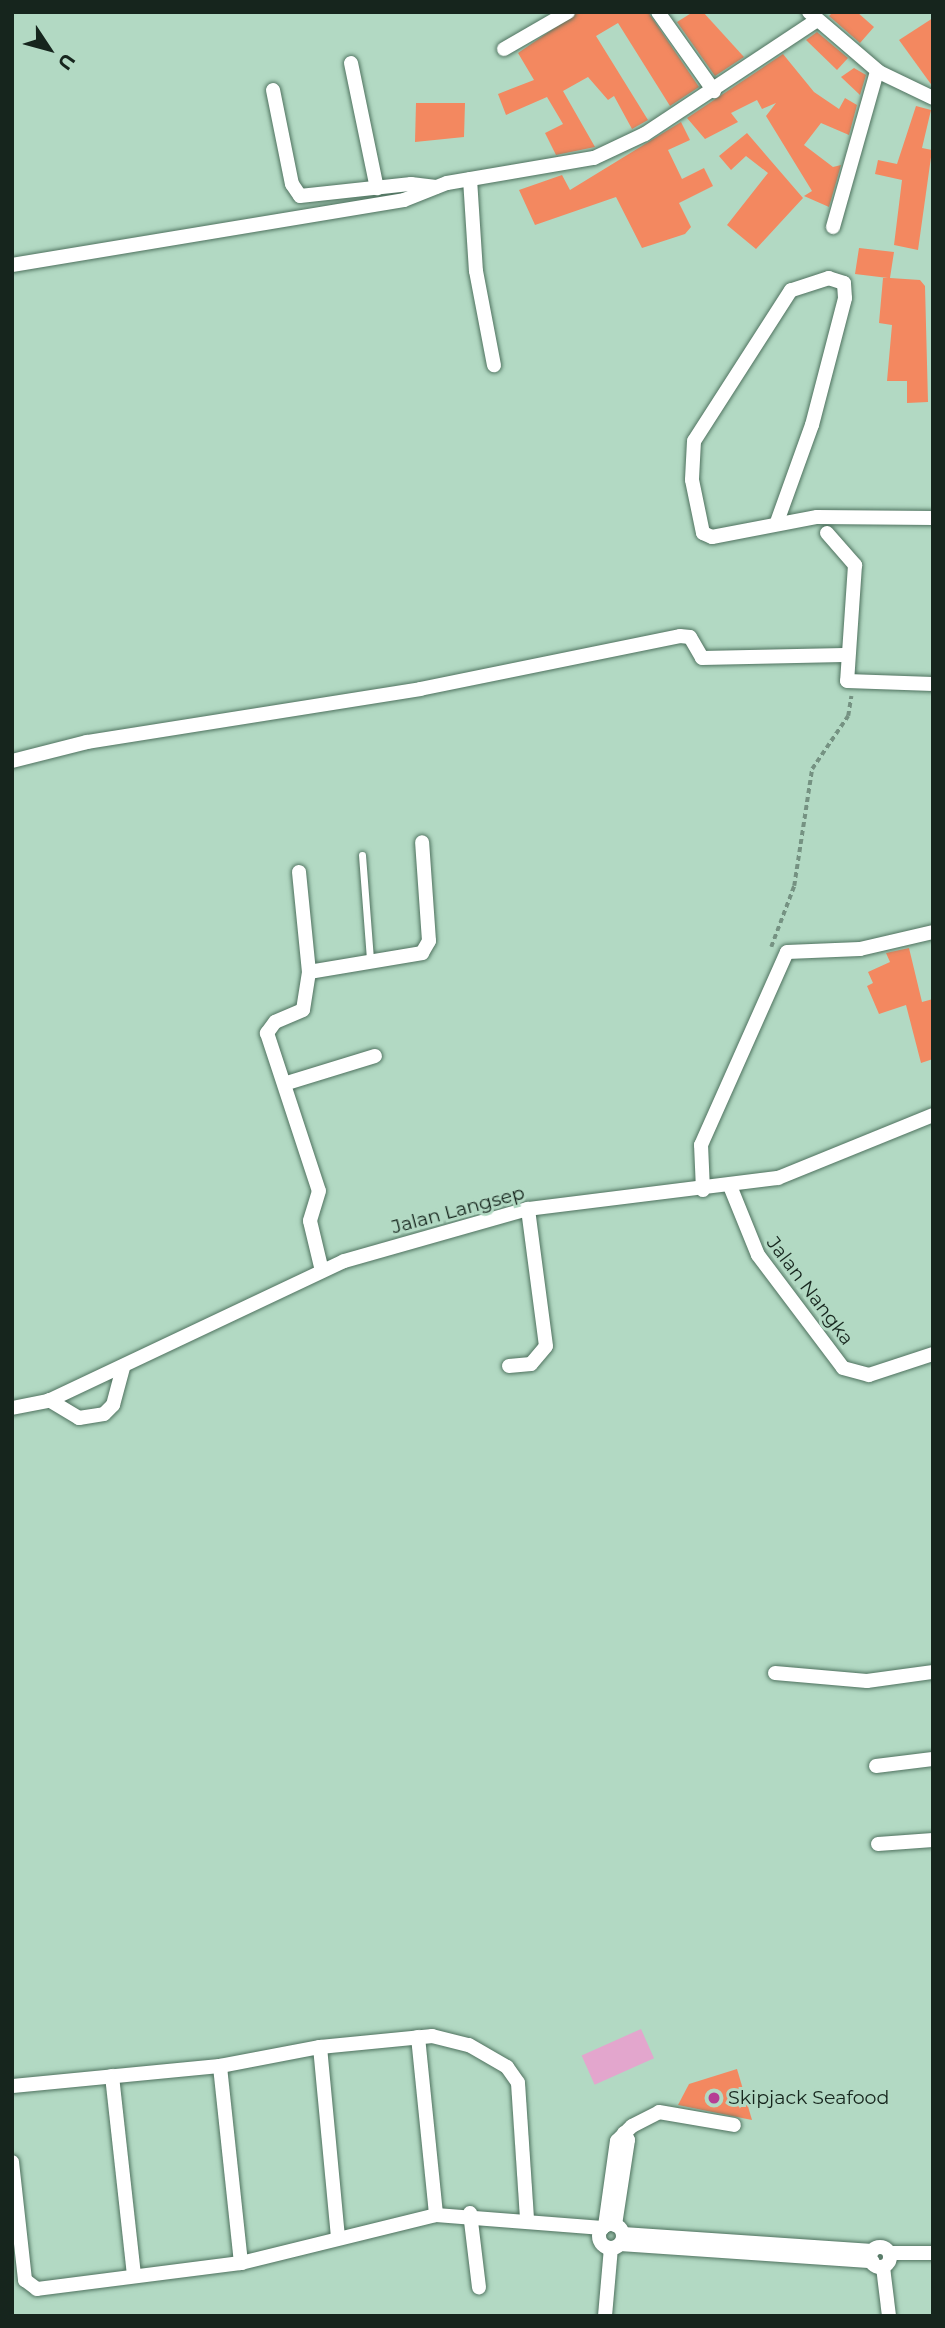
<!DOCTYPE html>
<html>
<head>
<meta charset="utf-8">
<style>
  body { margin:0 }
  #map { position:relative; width:945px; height:2328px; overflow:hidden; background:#b2d9c3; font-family:Montserrat,sans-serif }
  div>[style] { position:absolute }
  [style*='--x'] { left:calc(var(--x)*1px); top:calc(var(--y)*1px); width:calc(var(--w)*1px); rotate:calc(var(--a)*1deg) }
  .green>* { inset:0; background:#e3a6cd; transform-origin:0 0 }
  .building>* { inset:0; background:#f38860 }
  .path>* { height:3.5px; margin-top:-1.75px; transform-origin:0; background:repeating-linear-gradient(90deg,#759282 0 5px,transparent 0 8.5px) }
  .roads { filter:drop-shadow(0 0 2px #4f725f) drop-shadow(0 0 2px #4f725f) }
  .lane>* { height:7px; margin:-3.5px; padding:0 3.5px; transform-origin:3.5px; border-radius:3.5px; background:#fff }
  .street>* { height:14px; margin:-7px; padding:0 7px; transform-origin:7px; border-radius:7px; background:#fff }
  .street>.ring { margin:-7px; padding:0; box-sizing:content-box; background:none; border:14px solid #fff; border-radius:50% }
  .dots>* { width:19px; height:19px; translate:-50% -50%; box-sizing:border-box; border:4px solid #b2d9c3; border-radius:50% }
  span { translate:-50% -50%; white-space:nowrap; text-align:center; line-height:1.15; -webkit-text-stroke:6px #b2d9c3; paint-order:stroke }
  .street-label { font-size:19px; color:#16251d }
  .poi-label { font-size:19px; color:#16251d }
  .left { translate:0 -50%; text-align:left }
  .frame { position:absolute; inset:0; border:14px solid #16251d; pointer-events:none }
  .north { position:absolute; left:14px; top:14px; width:70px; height:70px; -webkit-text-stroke:5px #b2d9c3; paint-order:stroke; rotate:126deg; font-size:19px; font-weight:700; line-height:28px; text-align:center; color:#16251d }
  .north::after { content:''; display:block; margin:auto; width:24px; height:32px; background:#16251d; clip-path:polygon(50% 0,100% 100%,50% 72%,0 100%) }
</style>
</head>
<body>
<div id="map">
  <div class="green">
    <i style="left:641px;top:2029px;width:32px;height:65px;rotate:66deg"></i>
  </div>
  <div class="building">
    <i style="clip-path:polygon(578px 12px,648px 12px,699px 87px,670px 106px,618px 23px,596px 36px,648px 120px,632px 129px,614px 96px,608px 100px,588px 77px,563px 91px,595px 147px,556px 155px,545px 133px,563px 124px,547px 97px,506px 115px,498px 94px,534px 80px,518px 53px)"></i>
    <i style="clip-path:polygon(693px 12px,703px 12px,744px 57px,715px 76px,677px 22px)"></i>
    <i style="clip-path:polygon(833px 12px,857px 12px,874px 27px,860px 43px,829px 16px)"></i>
    <i style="clip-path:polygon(933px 18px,933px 87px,899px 40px)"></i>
    <i style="clip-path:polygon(817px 32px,848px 58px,837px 70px,806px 40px)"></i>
    <i style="clip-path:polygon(783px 54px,814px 92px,839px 109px,845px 98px,857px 105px,849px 135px,821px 123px,804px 145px,833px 167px,841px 165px,829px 207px,804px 196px,812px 191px,766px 116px,776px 103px,762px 109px,757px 100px,731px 113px,738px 122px,705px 139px,687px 118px)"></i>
    <i style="clip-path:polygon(854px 68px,866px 75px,860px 95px,841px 77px)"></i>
    <i style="clip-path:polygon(416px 103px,465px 103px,464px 137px,415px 142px)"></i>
    <i style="clip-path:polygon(916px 106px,931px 110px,922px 148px,932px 150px,918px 250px,894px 245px,902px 180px,875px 174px,878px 160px,897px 164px)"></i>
    <i style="clip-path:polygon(681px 122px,690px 140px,668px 150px,682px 179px,704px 168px,713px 186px,679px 203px,691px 227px,685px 234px,642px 248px,616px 197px,535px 225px,519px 190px,562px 175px,570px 190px)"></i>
    <i style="clip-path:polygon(747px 133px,803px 198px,756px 249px,727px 225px,768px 173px,746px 156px,731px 170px,719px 156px)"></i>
    <i style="clip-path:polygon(859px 248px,894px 252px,890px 278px,920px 280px,925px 286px,928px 402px,907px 403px,907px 381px,887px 381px,892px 325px,879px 323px,883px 278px,888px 278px,855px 274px)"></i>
    <i style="clip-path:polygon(909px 948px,922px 1002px,933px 999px,933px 1059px,921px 1063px,906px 1005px,879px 1014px,867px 986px,873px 983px,868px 972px,890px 962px,886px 953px)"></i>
    <i style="clip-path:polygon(737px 2069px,752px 2120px,678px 2105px,689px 2084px)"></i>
  </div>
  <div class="path">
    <i style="--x:771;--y:947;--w:65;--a:-69.3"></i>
    <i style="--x:794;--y:886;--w:118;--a:-81.3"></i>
    <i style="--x:812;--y:769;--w:64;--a:-55.8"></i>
    <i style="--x:848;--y:716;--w:20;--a:-81"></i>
  </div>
  <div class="roads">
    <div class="lane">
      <i style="--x:362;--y:855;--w:105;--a:85.6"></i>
    </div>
    <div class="street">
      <i style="--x:658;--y:12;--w:97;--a:54.7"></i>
      <i style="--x:809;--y:12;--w:92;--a:40.6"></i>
      <i style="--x:879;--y:72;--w:60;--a:25.7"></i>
      <i style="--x:504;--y:49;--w:74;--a:-30"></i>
      <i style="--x:351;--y:63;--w:128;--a:78.3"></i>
      <i style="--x:273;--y:90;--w:96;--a:78.6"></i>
      <i style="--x:292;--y:184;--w:14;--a:56"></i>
      <i style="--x:300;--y:196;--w:112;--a:-6.2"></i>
      <i style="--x:411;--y:184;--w:25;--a:7"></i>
      <i style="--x:470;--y:179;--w:92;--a:86.3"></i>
      <i style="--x:476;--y:271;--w:96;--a:79.2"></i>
      <i style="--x:833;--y:227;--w:162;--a:-74.2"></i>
      <i style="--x:12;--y:265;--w:397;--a:-9.4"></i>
      <i style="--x:404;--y:200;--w:46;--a:-21.6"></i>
      <i style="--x:447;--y:183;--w:149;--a:-9.7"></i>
      <i style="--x:594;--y:158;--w:56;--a:-25.2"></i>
      <i style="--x:645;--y:134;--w:206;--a:-33.5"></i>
      <i style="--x:777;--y:522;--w:103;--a:-70.2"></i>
      <i style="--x:812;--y:425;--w:131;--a:-75.4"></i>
      <i style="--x:845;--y:298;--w:15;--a:-94"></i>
      <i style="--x:844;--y:283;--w:16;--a:-162"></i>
      <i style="--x:829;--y:278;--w:40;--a:162"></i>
      <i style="--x:791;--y:290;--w:179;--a:122.7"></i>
      <i style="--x:694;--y:441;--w:39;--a:93"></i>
      <i style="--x:692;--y:480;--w:54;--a:78.3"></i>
      <i style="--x:703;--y:533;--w:10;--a:24"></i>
      <i style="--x:712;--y:537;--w:107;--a:-10.8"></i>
      <i style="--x:817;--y:517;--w:116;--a:0.5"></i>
      <i style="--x:827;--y:533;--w:43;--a:48.8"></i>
      <i style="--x:855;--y:565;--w:116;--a:93.9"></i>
      <i style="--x:847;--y:681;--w:86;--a:2"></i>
      <i style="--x:12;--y:761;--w:77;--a:-14.2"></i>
      <i style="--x:87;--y:742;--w:337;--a:-9"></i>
      <i style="--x:420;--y:689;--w:265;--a:-11.5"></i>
      <i style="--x:680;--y:636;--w:10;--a:6"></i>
      <i style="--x:690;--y:637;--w:24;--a:60"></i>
      <i style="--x:702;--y:658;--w:142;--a:-1.2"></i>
      <i style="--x:299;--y:872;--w:100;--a:84.3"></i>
      <i style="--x:309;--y:972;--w:115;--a:-9.5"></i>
      <i style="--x:422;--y:953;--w:14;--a:-60"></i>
      <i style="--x:429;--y:941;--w:99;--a:-94"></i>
      <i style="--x:309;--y:972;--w:38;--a:99"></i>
      <i style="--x:303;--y:1010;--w:30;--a:157"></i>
      <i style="--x:275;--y:1022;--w:14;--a:126"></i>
      <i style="--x:267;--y:1033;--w:166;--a:71.8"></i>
      <i style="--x:319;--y:1191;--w:31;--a:107"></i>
      <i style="--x:310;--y:1221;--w:51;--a:76.5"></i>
      <i style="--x:287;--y:1083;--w:92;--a:-17.1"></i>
      <i style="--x:730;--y:1186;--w:74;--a:67.9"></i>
      <i style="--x:758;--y:1255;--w:141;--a:53"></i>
      <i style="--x:843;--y:1368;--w:27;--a:15"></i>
      <i style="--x:869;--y:1375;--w:67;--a:-18.2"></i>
      <i style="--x:703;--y:1190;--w:45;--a:-92.5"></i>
      <i style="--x:701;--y:1145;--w:211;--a:-66"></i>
      <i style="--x:787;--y:952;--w:73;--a:-2.4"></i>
      <i style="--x:860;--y:949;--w:75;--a:-13.1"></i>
      <i style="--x:509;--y:1366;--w:22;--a:-5"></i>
      <i style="--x:531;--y:1364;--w:23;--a:-50"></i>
      <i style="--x:546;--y:1346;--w:138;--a:-97.5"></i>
      <i style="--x:49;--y:1400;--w:35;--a:31"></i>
      <i style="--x:79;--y:1418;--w:25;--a:-9"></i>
      <i style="--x:104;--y:1414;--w:13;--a:-45"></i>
      <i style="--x:113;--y:1405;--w:39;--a:-75"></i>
      <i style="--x:12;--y:1408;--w:37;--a:-11"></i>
      <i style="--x:48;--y:1401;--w:327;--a:-25.3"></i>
      <i style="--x:344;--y:1261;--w:191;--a:-15.8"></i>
      <i style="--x:528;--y:1209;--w:252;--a:-7.1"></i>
      <i style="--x:778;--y:1178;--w:167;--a:-22.1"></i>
      <i style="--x:775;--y:1673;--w:92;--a:5"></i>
      <i style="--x:867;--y:1681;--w:67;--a:-7.8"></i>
      <i style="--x:876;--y:1766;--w:57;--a:-7"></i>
      <i style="--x:878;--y:1844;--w:55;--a:-4.2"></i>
      <i style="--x:418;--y:2037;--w:179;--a:84.2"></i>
      <i style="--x:320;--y:2047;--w:191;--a:84.6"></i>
      <i style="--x:112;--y:2076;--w:200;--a:83.7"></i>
      <i style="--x:12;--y:2086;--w:209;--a:-5.5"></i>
      <i style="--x:12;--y:2162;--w:119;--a:83.7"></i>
      <i style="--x:25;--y:2280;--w:15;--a:37"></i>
      <i style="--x:37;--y:2289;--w:206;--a:-7.3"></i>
      <i style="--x:241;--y:2263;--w:201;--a:-13.8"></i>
      <i style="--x:436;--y:2215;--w:167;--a:4.5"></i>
      <i style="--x:470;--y:2213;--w:75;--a:83.1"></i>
      <i class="ring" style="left:599px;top:2224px;width:10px;height:10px"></i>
      <i style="--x:615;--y:2225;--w:86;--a:-81.3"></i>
      <i style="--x:628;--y:2140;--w:8;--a:-120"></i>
      <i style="--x:605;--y:2226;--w:86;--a:-82"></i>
      <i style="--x:617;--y:2141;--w:21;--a:-45"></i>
      <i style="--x:632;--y:2126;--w:30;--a:-27"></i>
      <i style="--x:659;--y:2112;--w:76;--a:9.8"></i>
      <i style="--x:623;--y:2234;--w:250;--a:3.9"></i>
      <i style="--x:620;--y:2244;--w:253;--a:3.9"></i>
      <i class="ring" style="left:870px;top:2247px;width:6px;height:6px"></i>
      <i style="--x:890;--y:2253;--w:43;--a:0"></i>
      <i style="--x:241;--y:2263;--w:198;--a:-96.1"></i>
      <i style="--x:220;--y:2066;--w:102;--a:-10.8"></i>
      <i style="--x:320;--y:2047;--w:113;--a:-5.6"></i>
      <i style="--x:432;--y:2036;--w:38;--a:14"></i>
      <i style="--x:469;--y:2045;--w:44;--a:30.1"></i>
      <i style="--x:507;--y:2067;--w:19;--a:55"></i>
      <i style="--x:518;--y:2083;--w:136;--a:86.2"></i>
      <i style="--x:883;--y:2267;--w:49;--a:83"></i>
      <i style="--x:605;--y:2316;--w:68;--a:-85"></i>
    </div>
  </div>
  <div class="dots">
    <i style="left:714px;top:2098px;background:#b63e94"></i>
  </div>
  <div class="street-label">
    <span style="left:458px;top:1210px;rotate:-15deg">Jalan Langsep</span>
    <span style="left:810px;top:1291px;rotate:53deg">Jalan Nangka</span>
  </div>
  <div class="poi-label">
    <span class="left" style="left:728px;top:2098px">Skipjack Seafood</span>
  </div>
  <div class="frame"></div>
  <div class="north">U</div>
</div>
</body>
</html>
